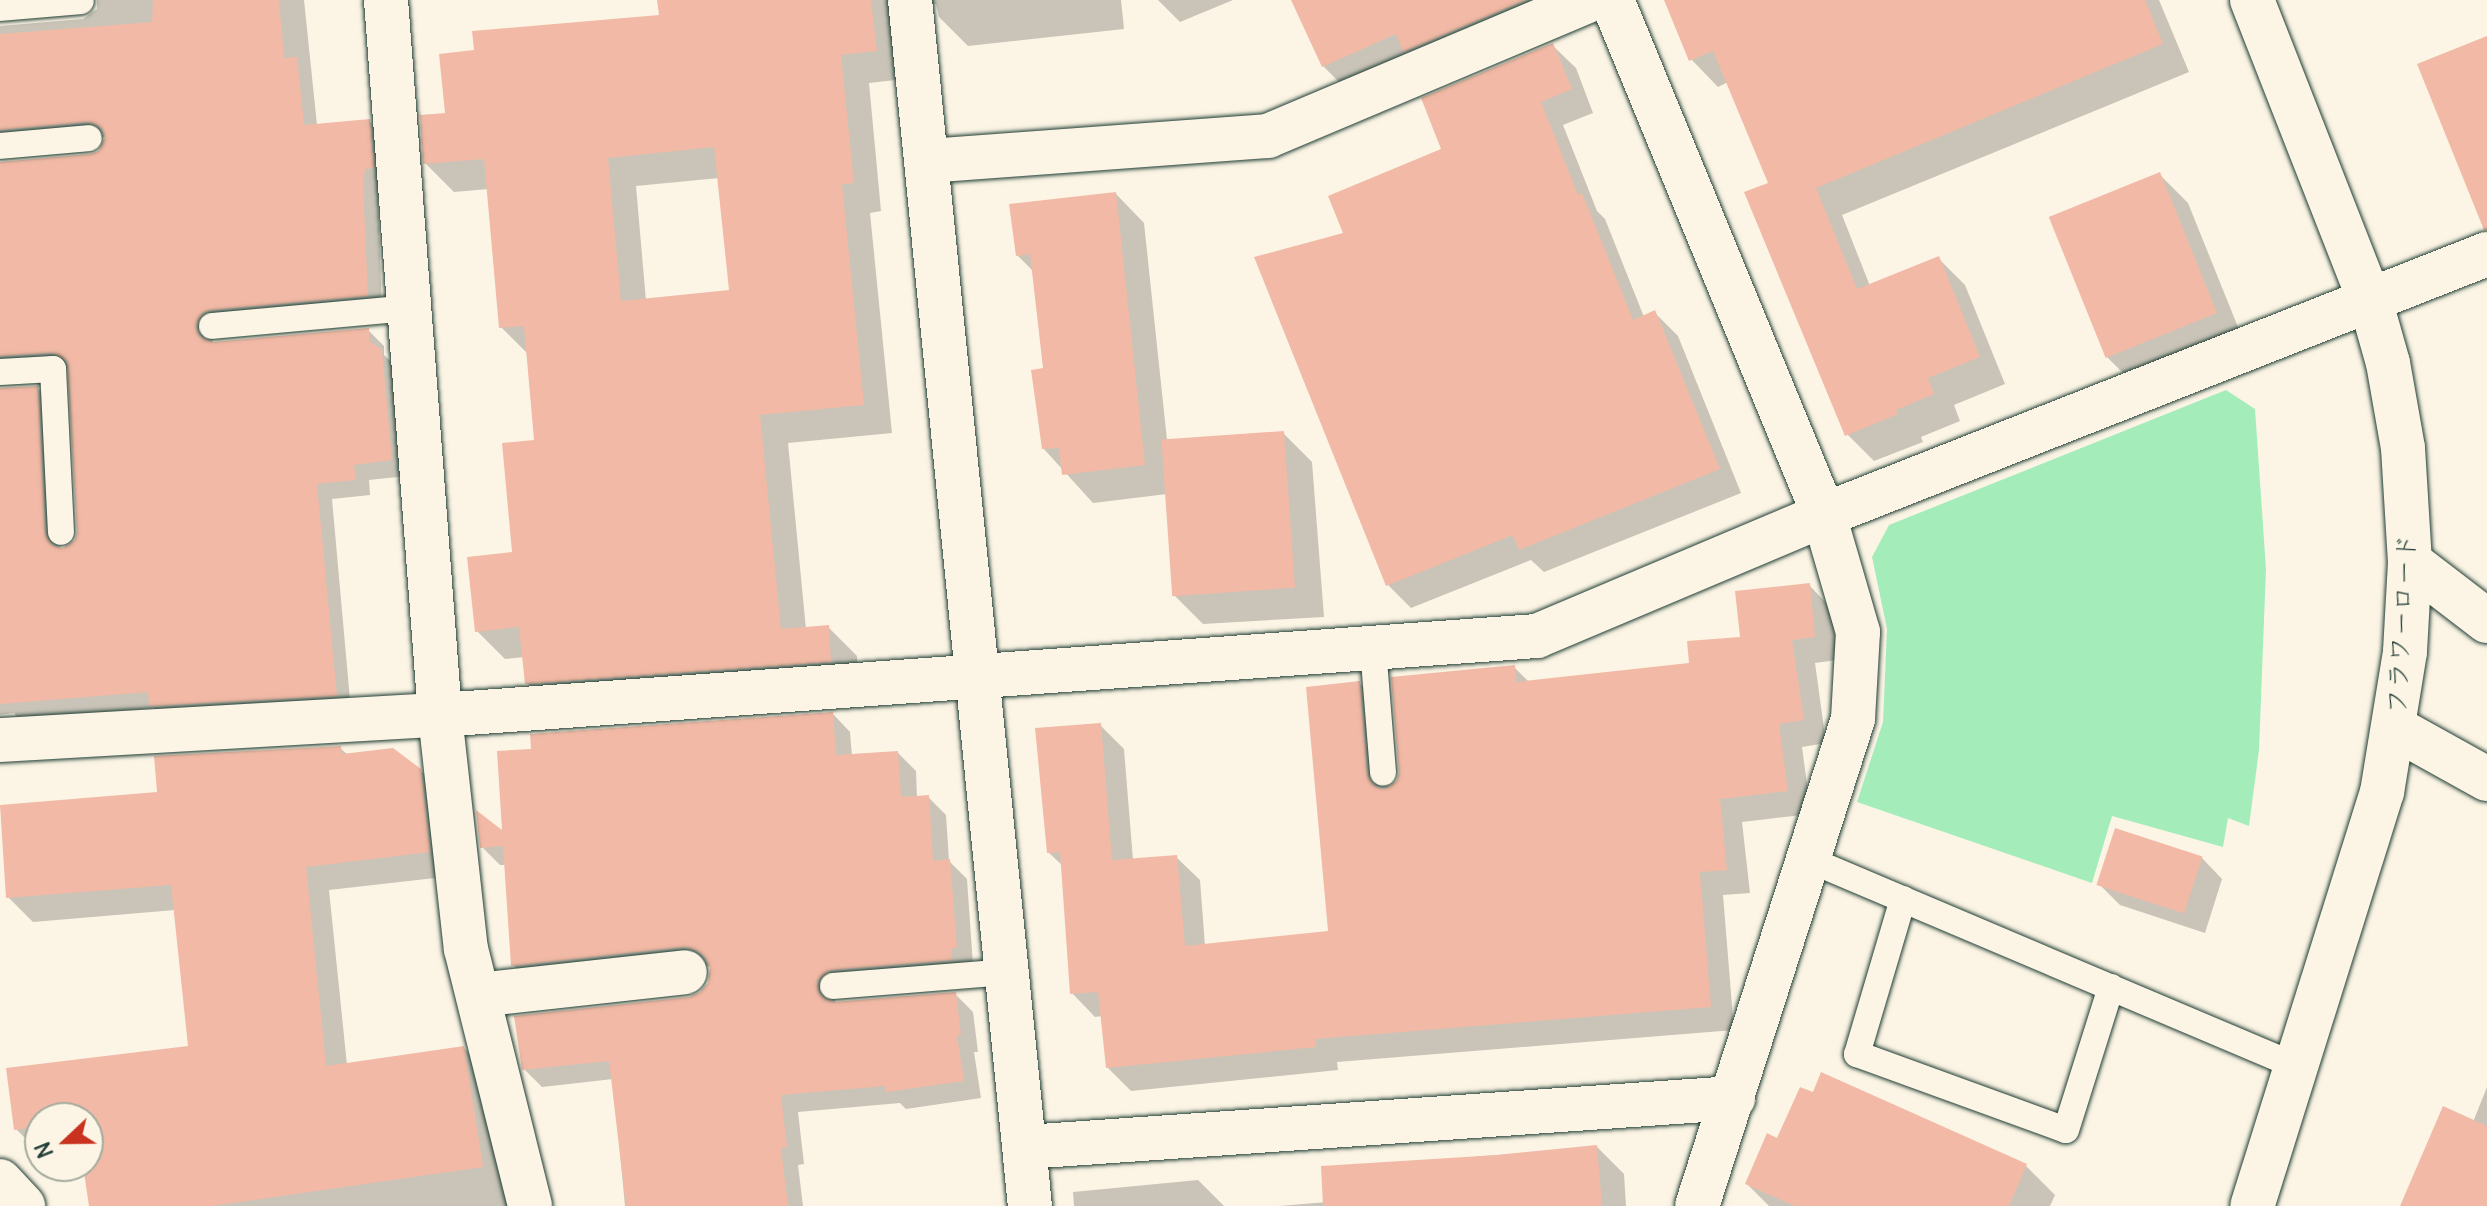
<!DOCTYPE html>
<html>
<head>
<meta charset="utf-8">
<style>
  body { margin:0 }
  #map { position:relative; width:2487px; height:1206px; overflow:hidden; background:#fcf5e5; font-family:Delius,"Klee One",sans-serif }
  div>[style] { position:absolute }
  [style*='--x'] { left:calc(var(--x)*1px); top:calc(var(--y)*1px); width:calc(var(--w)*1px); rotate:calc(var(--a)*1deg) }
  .green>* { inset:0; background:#a4edbb }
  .shadow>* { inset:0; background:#0003 }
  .building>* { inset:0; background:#f2baa6; transform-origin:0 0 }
  .roads { filter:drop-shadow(0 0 2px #1f3d34) drop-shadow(0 0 2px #1f3d34) }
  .lane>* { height:26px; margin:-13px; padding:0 13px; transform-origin:13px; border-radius:13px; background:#fcf5e5 }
  .street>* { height:44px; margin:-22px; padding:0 22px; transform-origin:22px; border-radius:22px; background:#fcf5e5 }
  .secondary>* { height:44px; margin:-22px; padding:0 22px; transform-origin:22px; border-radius:22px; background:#fcf5e5 }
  span { translate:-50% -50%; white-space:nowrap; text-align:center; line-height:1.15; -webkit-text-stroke:7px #fcf5e5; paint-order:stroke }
  .street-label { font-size:26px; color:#1f3d34 }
  .north { position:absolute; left:24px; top:1102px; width:80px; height:80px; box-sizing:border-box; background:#fcf5e5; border:2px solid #a4ab9e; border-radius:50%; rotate:248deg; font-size:22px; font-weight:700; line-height:32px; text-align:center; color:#1f3d34 }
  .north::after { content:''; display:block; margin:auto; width:28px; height:36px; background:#c8321e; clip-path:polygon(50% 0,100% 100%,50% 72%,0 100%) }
</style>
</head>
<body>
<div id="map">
  <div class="green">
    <i style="clip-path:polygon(2226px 390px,2255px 409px,2266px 569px,2259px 750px,2249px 826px,2228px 818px,2223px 847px,2112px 816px,2092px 883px,1857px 802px,1883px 722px,1887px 629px,1872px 557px,1889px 525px)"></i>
  </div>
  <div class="shadow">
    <i style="clip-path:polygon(97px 0,304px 0,317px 125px,369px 121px,385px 137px,378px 200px,382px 311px,218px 329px,211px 344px,368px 330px,384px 346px,384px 355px,398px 368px,407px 476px,369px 480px,370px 495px,332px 499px,351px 711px,167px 721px,154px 708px,19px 719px,14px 713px,0 715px,0 388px,37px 388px,53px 404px,60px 548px,70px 548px,79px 532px,69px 368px,8px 373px,0 387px,0 164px,91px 156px,105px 146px,105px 137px,15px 145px,1px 154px,0 160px,0 26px,83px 19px,97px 9px)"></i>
    <i style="clip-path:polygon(evenodd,659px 0,1121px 0,1124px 29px,968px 46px,939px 17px,936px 4px,924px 8px,905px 79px,869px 83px,881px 211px,870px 213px,892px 433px,788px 443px,806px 629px,828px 627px,857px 656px,859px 690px,556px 712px,527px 683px,524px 657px,505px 659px,477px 631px,514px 554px,536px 442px,529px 355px,501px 327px,489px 189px,454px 192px,425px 163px,476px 52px,661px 17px,659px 0,719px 178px,731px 291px,646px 301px,636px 186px,719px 178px)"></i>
    <i style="clip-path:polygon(1158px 0,1233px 0,1180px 22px)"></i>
    <i style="clip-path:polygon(1294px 0,1578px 0,1352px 95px,1323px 66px)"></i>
    <i style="clip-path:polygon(1667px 0,2159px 0,2189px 72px,1842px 215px,1870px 286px,1938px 258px,1965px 285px,2005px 384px,1954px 405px,1960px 421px,1921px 437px,1923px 442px,1874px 461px,1847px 434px,1770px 184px,1728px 82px,1718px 87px,1691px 59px)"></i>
    <i style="clip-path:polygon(1552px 45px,1576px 68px,1593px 113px,1563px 125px,1597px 211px,1605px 219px,1644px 317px,1655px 313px,1678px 336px,1741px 493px,1544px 572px,1531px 560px,1411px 608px,1388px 585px,1256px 259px,1346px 234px,1444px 150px)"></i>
    <i style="clip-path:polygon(2159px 174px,2188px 203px,2244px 342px,2136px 386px,2107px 357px)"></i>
    <i style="clip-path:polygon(1116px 194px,1144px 223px,1167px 440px,1283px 433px,1312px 462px,1324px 617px,1203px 624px,1174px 595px,1167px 494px,1093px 503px,1043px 448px,1045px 370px,1034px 272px,1017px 255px)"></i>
    <i style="clip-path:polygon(1809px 585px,1832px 609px,1837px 660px,1815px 663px,1826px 743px,1802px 747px,1811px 814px,1742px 822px,1750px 893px,1723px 895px,1734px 1030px,1337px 1062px,1338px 1070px,1131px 1091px,1108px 1068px,1102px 1016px,1095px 1017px,1072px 993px,1063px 866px,1048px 852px,1100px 725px,1124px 749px,1133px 860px,1176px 857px,1200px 880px,1205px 946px,1330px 933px,1359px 683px,1382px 706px,1389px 788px,1514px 667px,1529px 682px,1691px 665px,1742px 639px)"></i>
    <i style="clip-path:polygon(833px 714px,850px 732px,852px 756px,898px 753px,916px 771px,917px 798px,928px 797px,946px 815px,949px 861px,967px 879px,973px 965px,836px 996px,835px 1004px,955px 994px,973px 1012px,978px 1052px,974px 1052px,981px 1098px,906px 1109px,900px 1103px,798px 1112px,804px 1164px,798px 1165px,803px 1206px,625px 1206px,613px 1079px,542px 1087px,524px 1069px,702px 993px,709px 984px,711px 966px,531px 983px,513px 965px,507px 865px,500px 865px,482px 847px,505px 834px)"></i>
    <i style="clip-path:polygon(340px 748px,348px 755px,420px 770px,444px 795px,453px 876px,329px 890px,347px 1065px,464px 1048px,488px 1073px,508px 1206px,91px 1206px,85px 1166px,88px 1166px,88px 1118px,40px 1118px,40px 1153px,16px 1129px,8px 1070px,190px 1048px,175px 910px,33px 922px,8px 897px,159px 794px)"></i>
    <i style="clip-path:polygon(2202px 858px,2222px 879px,2205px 933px,2120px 905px,2099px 884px)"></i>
    <i style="clip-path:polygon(2487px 1087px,2487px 1206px,2402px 1206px,2473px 1122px)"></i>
    <i style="clip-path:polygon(1778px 1141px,2026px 1166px,2055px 1195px,2050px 1206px,1769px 1206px,1747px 1184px)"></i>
    <i style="clip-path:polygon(1597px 1147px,1624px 1174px,1626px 1206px,1279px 1206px,1387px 1197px,1385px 1164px)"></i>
    <i style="clip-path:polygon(1198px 1180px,1224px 1206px,1074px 1206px,1073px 1192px)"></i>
  </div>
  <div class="building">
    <i style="clip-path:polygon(153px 0,279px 0,284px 58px,297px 57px,304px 125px,370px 119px,374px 168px,365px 169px,363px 183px,368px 296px,211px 310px,202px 313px,196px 327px,199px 336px,213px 342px,369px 328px,369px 341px,382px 350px,392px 460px,354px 465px,356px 480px,317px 484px,337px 696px,149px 706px,148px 692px,0 704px,0 388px,38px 386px,45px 534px,53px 546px,63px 548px,75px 540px,77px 531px,67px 361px,52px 353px,0 356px,0 162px,90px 154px,99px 151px,105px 137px,102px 128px,88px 122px,0 130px,0 34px,152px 22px)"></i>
    <i style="clip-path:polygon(evenodd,657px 0,871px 0,877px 51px,841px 55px,854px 183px,842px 184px,864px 405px,760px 415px,781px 629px,829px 625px,831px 662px,525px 684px,519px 627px,475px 632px,467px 557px,512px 552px,502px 443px,534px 440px,524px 326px,499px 328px,484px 159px,423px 164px,420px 115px,445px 113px,439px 54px,474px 50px,472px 31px,659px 15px,657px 0,714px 147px,729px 290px,621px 301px,608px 158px,714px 147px)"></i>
    <i style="clip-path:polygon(1291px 0,1526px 0,1403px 52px,1396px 34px,1322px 67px)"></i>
    <i style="clip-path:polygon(1664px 0,2145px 0,2163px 44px,1816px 188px,1857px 289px,1939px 256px,1980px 357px,1928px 378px,1934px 394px,1896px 410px,1898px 414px,1845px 436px,1744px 192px,1768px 183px,1713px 51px,1689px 61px)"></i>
    <i style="clip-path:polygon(2487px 36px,2487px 230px,2484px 230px,2417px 64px)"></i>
    <i style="clip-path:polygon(1553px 43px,1572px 89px,1541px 102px,1578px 195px,1582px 193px,1633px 320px,1655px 310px,1720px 469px,1519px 550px,1513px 535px,1386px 586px,1254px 257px,1343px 233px,1328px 196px,1441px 149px,1421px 98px)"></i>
    <i style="left:2160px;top:172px;width:152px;height:120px;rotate:68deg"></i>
    <i style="clip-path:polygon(1116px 192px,1145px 465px,1062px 475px,1059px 448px,1042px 449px,1031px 370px,1043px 368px,1030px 254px,1016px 256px,1009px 204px)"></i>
    <i style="left:1284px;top:431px;width:157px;height:123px;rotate:86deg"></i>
    <i style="clip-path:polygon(1810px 583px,1815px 637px,1792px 640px,1804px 720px,1779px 724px,1788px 791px,1720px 799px,1727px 870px,1700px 872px,1711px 1007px,1315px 1039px,1316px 1047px,1106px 1068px,1098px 992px,1070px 994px,1060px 852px,1047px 853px,1035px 728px,1101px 723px,1112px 860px,1177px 855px,1185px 946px,1328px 931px,1306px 687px,1360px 681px,1367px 775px,1375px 787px,1385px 789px,1397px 781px,1399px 772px,1391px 677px,1515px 665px,1516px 682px,1689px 663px,1687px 641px,1740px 637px,1735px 591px)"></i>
    <i style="clip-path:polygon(833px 712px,836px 755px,898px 751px,901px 797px,929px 795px,933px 861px,950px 859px,957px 948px,951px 948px,952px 960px,831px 970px,818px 980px,819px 994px,834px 1002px,956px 992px,961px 1035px,957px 1035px,964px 1081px,886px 1092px,885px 1086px,781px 1095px,787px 1147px,781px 1148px,788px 1206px,626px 1206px,609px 1061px,522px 1070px,514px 1016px,689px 997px,700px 992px,708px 983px,710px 968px,705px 957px,696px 950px,683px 947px,511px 966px,503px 846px,480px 848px,476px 810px,502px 830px,497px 751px,531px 749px,530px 734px)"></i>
    <i style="clip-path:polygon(341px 746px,342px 754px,393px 748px,421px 769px,430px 852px,306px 867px,326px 1066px,464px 1046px,483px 1167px,212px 1206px,89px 1206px,83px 1166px,88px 1166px,88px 1118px,40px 1118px,40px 1127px,14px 1130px,6px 1068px,188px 1046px,171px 885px,6px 898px,0 805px,157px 792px,154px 756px)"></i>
    <i style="left:2115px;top:828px;width:92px;height:60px;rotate:18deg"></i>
    <i style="clip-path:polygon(1821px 1072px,2027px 1164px,2009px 1206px,1795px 1206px,1745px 1184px,1767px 1133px,1777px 1138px,1800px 1087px,1813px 1092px)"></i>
    <i style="clip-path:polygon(2443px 1106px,2487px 1126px,2487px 1206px,2400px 1206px)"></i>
    <i style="clip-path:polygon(1597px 1145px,1602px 1206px,1323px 1206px,1321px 1166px,1497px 1155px)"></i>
  </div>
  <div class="roads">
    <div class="lane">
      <i style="--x:0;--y:8;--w:81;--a:-4.9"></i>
      <i style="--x:0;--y:146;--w:89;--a:-5.1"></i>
      <i style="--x:212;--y:326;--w:198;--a:-5.2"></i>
      <i style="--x:0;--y:372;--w:53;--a:-3.2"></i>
      <i style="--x:53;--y:369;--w:163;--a:87.2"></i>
      <i style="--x:1373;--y:648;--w:125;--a:85.4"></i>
      <i style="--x:1810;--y:860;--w:528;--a:22.97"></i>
      <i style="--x:1903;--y:899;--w:162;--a:106.5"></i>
      <i style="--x:1857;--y:1054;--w:222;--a:20"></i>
      <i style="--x:2066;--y:1130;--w:150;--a:-72.5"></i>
      <i style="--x:833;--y:986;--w:176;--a:-4.6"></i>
    </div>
    <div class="street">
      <i style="--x:386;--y:0;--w:717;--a:85.68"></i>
      <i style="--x:440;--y:715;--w:235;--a:83.7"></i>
      <i style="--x:466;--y:949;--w:265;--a:76"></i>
      <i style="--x:910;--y:0;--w:1212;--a:84.32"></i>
      <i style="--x:1612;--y:0;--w:557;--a:67.63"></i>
      <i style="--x:1824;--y:515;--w:122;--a:73.8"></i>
      <i style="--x:1858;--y:632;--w:87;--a:93.3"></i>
      <i style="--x:1853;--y:719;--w:511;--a:107.76"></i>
      <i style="--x:927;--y:161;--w:342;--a:-4.2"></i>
      <i style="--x:1268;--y:136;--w:350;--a:-22.9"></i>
      <i style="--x:2410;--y:562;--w:97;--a:37.5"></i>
      <i style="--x:2395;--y:728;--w:105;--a:29"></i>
      <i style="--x:0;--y:740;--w:441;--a:-3.3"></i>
      <i style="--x:440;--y:715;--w:1100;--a:-4.12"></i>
      <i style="--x:1537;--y:636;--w:311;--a:-22.9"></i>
      <i style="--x:1824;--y:515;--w:713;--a:-21.49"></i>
      <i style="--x:478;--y:995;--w:208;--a:-6.3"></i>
      <i style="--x:1026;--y:1147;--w:709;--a:-3.96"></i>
      <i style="--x:0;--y:1181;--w:34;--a:47"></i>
    </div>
    <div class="secondary">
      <i style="--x:2252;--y:0;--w:326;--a:68.6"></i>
      <i style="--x:2371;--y:303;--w:62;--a:74.2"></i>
      <i style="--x:2388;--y:363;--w:86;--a:80"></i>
      <i style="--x:2403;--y:448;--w:114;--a:86.5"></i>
      <i style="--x:2410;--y:562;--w:90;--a:93.2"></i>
      <i style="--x:2405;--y:652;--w:142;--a:99.3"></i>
      <i style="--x:2382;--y:792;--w:434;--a:107.4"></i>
    </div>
  </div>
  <div class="street-label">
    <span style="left:2401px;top:624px;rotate:-87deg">フラワーロード</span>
  </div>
  <div class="north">N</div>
</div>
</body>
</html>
